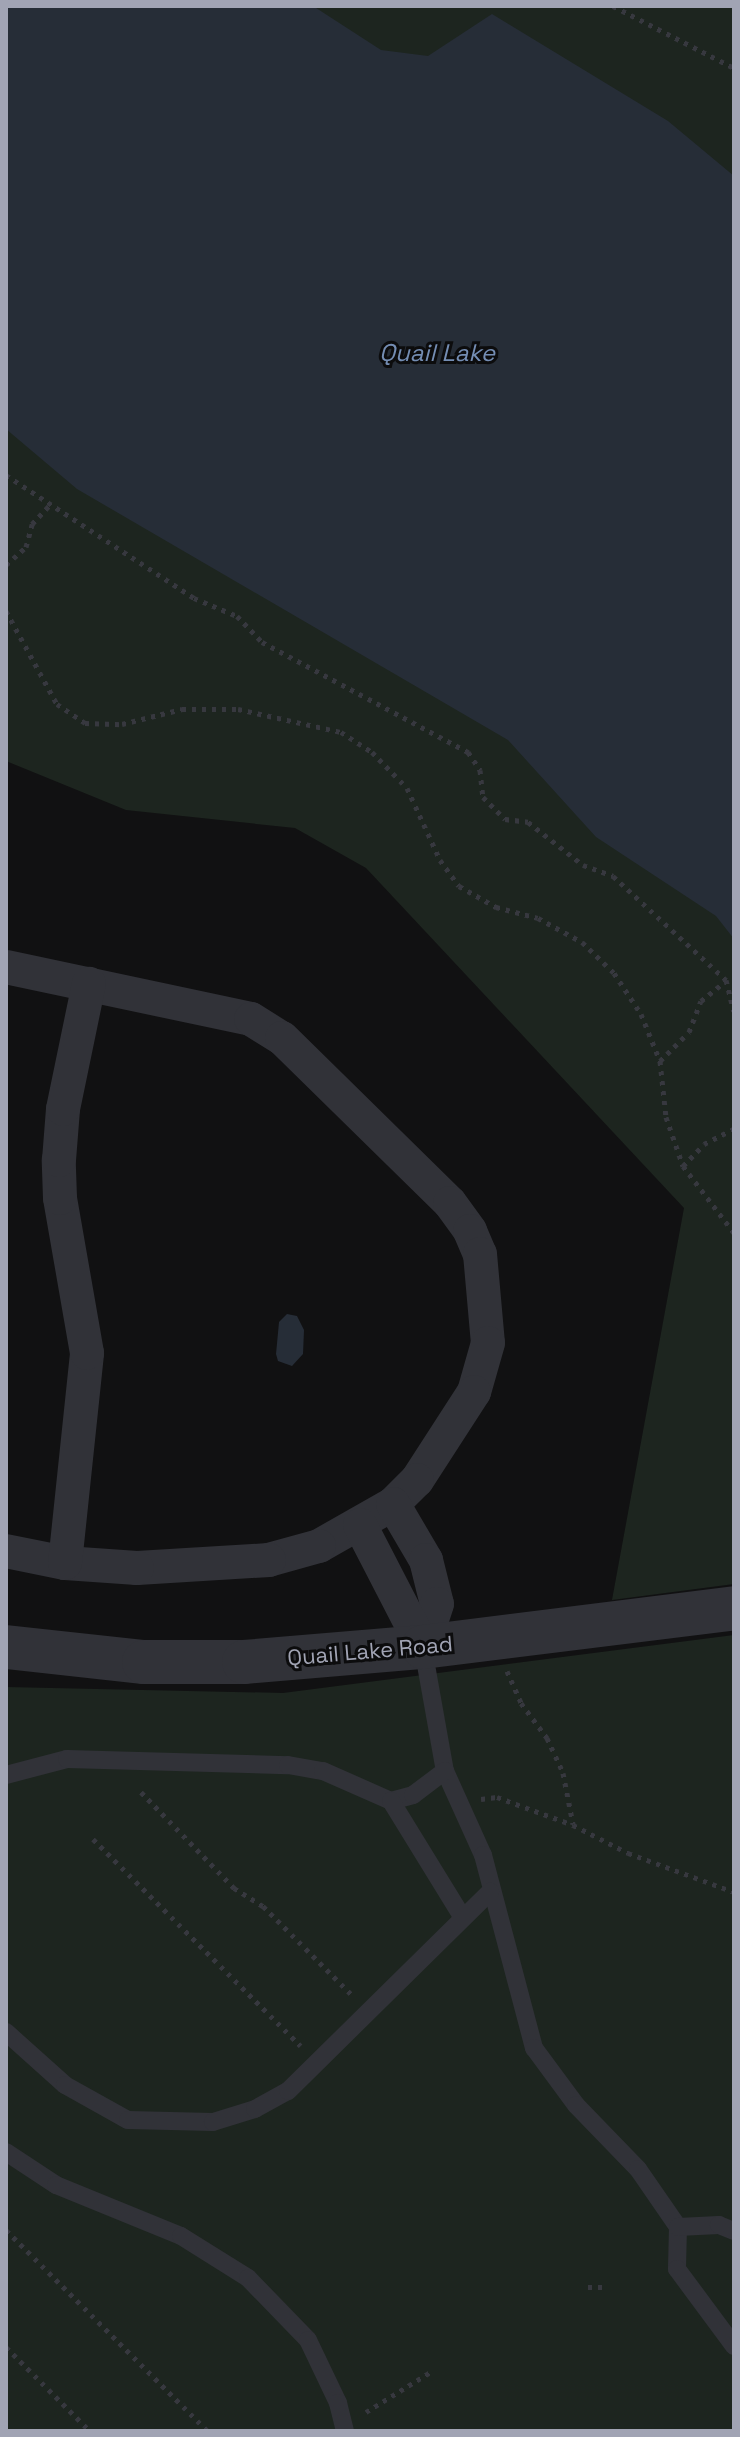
<!DOCTYPE html>
<html>
<head>
<meta charset="utf-8">
<style>
  body { margin:0 }
  #map { position:relative; width:740px; height:2437px; overflow:hidden; background:#111112; font-family:"Space Grotesk",sans-serif }
  div>[style] { position:absolute }
  [style*='--x'] { left:calc(var(--x)*1px); top:calc(var(--y)*1px); width:calc(var(--w)*1px); rotate:calc(var(--a)*1deg) }
  .green>* { inset:0; background:#1d251f }
  .water>* { inset:0; background:#262d37 }
  .path>* { height:5px; margin-top:-2.5px; transform-origin:0; background:repeating-linear-gradient(90deg,#37383f 0 4px,transparent 0 10px) }
  .service>* { height:18px; margin:-9px; padding:0 9px; transform-origin:9px; border-radius:9px; background:#313238 }
  .minor>* { height:34px; margin:-17px; padding:0 17px; transform-origin:17px; border-radius:17px; background:#313238 }
  .tertiary>* { height:44px; margin:-22px; padding:0 22px; transform-origin:22px; border-radius:22px; background:#313238 }
  span { translate:-50% -50%; white-space:nowrap; text-align:center; line-height:1.15; -webkit-text-stroke:6px #0c0c0d; paint-order:stroke }
  .street-label { font-size:22px; color:#a1a4b4 }
  .water-label { font-size:24px; color:#748db3; font-style:italic }
  .frame { position:absolute; inset:0; border:8px solid #a1a4b4; pointer-events:none }
</style>
</head>
<body>
<div id="map">
  <div class="green">
    <i style="clip-path:polygon(6px 6px,734px 6px,734px 1584px,612px 1600px,684px 1208px,366px 868px,295px 828px,126px 810px,6px 761px)"></i>
    <i style="clip-path:polygon(734px 1635px,734px 2431px,6px 2431px,6px 1687px,283px 1693px)"></i>
  </div>
  <div class="water">
    <i style="clip-path:polygon(6px 6px,313px 6px,381px 50px,428px 56px,492px 14px,668px 121px,734px 176px,734px 939px,716px 916px,596px 837px,508px 740px,77px 489px,6px 429px)"></i>
    <i style="clip-path:polygon(287px 1314px,297px 1316px,304px 1330px,303px 1354px,292px 1366px,278px 1361px,276px 1354px,279px 1322px)"></i>
  </div>
  <div class="path">
    <i style="--x:613;--y:6;--w:136;--a:27.1"></i>
    <i style="--x:6;--y:475;--w:225;--a:33.2"></i>
    <i style="--x:194;--y:598;--w:47;--a:22.7"></i>
    <i style="--x:237;--y:616;--w:36;--a:46"></i>
    <i style="--x:262;--y:642;--w:234;--a:28.1"></i>
    <i style="--x:468;--y:752;--w:22;--a:56"></i>
    <i style="--x:480;--y:770;--w:27;--a:84"></i>
    <i style="--x:483;--y:797;--w:31;--a:45"></i>
    <i style="--x:505;--y:819;--w:23;--a:7"></i>
    <i style="--x:528;--y:822;--w:70;--a:38"></i>
    <i style="--x:583;--y:865;--w:32;--a:20"></i>
    <i style="--x:613;--y:876;--w:154;--a:42.6"></i>
    <i style="--x:726;--y:980;--w:32;--a:76"></i>
    <i style="--x:6;--y:565;--w:27;--a:-42"></i>
    <i style="--x:26;--y:547;--w:24;--a:-75"></i>
    <i style="--x:32;--y:524;--w:26;--a:-47"></i>
    <i style="--x:6;--y:611;--w:106;--a:61.3"></i>
    <i style="--x:57;--y:704;--w:34;--a:34"></i>
    <i style="--x:85;--y:723;--w:37;--a:2"></i>
    <i style="--x:122;--y:724;--w:62;--a:-14"></i>
    <i style="--x:182;--y:709;--w:56;--a:0"></i>
    <i style="--x:238;--y:709;--w:106;--a:12.6"></i>
    <i style="--x:341;--y:732;--w:37;--a:33"></i>
    <i style="--x:372;--y:752;--w:50;--a:45.8"></i>
    <i style="--x:407;--y:788;--w:79;--a:65.4"></i>
    <i style="--x:440;--y:860;--w:32;--a:54"></i>
    <i style="--x:459;--y:886;--w:43;--a:29.6"></i>
    <i style="--x:496;--y:907;--w:43;--a:14.7"></i>
    <i style="--x:538;--y:918;--w:50;--a:28.6"></i>
    <i style="--x:582;--y:942;--w:45;--a:44.1"></i>
    <i style="--x:614;--y:973;--w:49;--a:56.6"></i>
    <i style="--x:641;--y:1014;--w:51;--a:68"></i>
    <i style="--x:660;--y:1061;--w:56;--a:83.9"></i>
    <i style="--x:666;--y:1117;--w:52;--a:70.9"></i>
    <i style="--x:683;--y:1166;--w:84;--a:52.7"></i>
    <i style="--x:660;--y:1061;--w:41;--a:-45"></i>
    <i style="--x:689;--y:1032;--w:33;--a:-69"></i>
    <i style="--x:701;--y:1001;--w:32;--a:-39"></i>
    <i style="--x:683;--y:1166;--w:30;--a:-46"></i>
    <i style="--x:704;--y:1144;--w:34;--a:-27"></i>
    <i style="--x:507;--y:1671;--w:35;--a:66"></i>
    <i style="--x:521;--y:1703;--w:44;--a:53.4"></i>
    <i style="--x:547;--y:1738;--w:38;--a:65"></i>
    <i style="--x:563;--y:1773;--w:52;--a:78.9"></i>
    <i style="--x:141;--y:1792;--w:134;--a:45.9"></i>
    <i style="--x:234;--y:1888;--w:34;--a:32"></i>
    <i style="--x:263;--y:1906;--w:129;--a:45"></i>
    <i style="--x:481;--y:1799;--w:16;--a:-7"></i>
    <i style="--x:497;--y:1797;--w:81;--a:20.2"></i>
    <i style="--x:573;--y:1825;--w:62;--a:27"></i>
    <i style="--x:628;--y:1853;--w:113;--a:20.2"></i>
    <i style="--x:93;--y:1839;--w:293;--a:44.9"></i>
    <i style="--x:6;--y:2230;--w:285;--a:44.9"></i>
    <i style="--x:588;--y:2287;--w:18;--a:0"></i>
    <i style="--x:6;--y:2347;--w:119;--a:45"></i>
    <i style="--x:366;--y:2412;--w:78;--a:-31.8"></i>
  </div>
  <div class="service">
    <i style="--x:423;--y:1648;--w:125;--a:79.9"></i>
    <i style="--x:445;--y:1771;--w:92;--a:65.7"></i>
    <i style="--x:483;--y:1855;--w:200;--a:75.2"></i>
    <i style="--x:534;--y:2048;--w:71;--a:53.6"></i>
    <i style="--x:576;--y:2105;--w:89;--a:45.9"></i>
    <i style="--x:638;--y:2169;--w:70;--a:55.4"></i>
    <i style="--x:678;--y:2227;--w:42;--a:91.4"></i>
    <i style="--x:677;--y:2269;--w:96;--a:53.5"></i>
    <i style="--x:6;--y:1775;--w:63;--a:-14.7"></i>
    <i style="--x:67;--y:1759;--w:221;--a:1.6"></i>
    <i style="--x:288;--y:1765;--w:36;--a:10"></i>
    <i style="--x:323;--y:1771;--w:74;--a:23.8"></i>
    <i style="--x:391;--y:1801;--w:23;--a:-15"></i>
    <i style="--x:413;--y:1795;--w:40;--a:-37"></i>
    <i style="--x:391;--y:1801;--w:137;--a:58.4"></i>
    <i style="--x:6;--y:2032;--w:79;--a:41.9"></i>
    <i style="--x:65;--y:2085;--w:72;--a:29.1"></i>
    <i style="--x:128;--y:2120;--w:85;--a:1.3"></i>
    <i style="--x:213;--y:2122;--w:44;--a:-17.2"></i>
    <i style="--x:255;--y:2109;--w:38;--a:-29"></i>
    <i style="--x:288;--y:2091;--w:284;--a:-44.6"></i>
    <i style="--x:6;--y:2152;--w:60;--a:33.4"></i>
    <i style="--x:56;--y:2185;--w:135;--a:22.2"></i>
    <i style="--x:181;--y:2236;--w:79;--a:32.1"></i>
    <i style="--x:248;--y:2278;--w:86;--a:45.9"></i>
    <i style="--x:308;--y:2340;--w:70;--a:64.5"></i>
    <i style="--x:338;--y:2403;--w:29;--a:76"></i>
    <i style="--x:678;--y:2227;--w:41;--a:-2.8"></i>
    <i style="--x:719;--y:2225;--w:16;--a:22"></i>
  </div>
  <div class="minor">
    <i style="--x:6;--y:967;--w:250;--a:12"></i>
    <i style="--x:251;--y:1019;--w:36;--a:32"></i>
    <i style="--x:282;--y:1038;--w:235;--a:44.5"></i>
    <i style="--x:450;--y:1203;--w:34;--a:54"></i>
    <i style="--x:470;--y:1231;--w:25;--a:67"></i>
    <i style="--x:480;--y:1254;--w:89;--a:84.9"></i>
    <i style="--x:488;--y:1343;--w:51;--a:105.9"></i>
    <i style="--x:474;--y:1392;--w:105;--a:122.9"></i>
    <i style="--x:417;--y:1480;--w:34;--a:135"></i>
    <i style="--x:393;--y:1504;--w:85;--a:150.4"></i>
    <i style="--x:319;--y:1546;--w:52;--a:164.4"></i>
    <i style="--x:269;--y:1560;--w:132;--a:176.5"></i>
    <i style="--x:137;--y:1568;--w:72;--a:-176"></i>
    <i style="--x:65;--y:1563;--w:60;--a:-168.5"></i>
    <i style="--x:393;--y:1504;--w:65;--a:59.5"></i>
    <i style="--x:426;--y:1560;--w:45;--a:76"></i>
    <i style="--x:437;--y:1604;--w:45;--a:108"></i>
    <i style="--x:360;--y:1525;--w:137;--a:62.7"></i>
    <i style="--x:65;--y:1563;--w:211;--a:-84"></i>
    <i style="--x:87;--y:1353;--w:157;--a:-99.9"></i>
    <i style="--x:60;--y:1198;--w:38;--a:-92"></i>
    <i style="--x:59;--y:1160;--w:51;--a:-85.5"></i>
    <i style="--x:63;--y:1109;--w:128;--a:-78.3"></i>
  </div>
  <div class="tertiary">
    <i style="--x:6;--y:1647;--w:139;--a:6.2"></i>
    <i style="--x:144;--y:1662;--w:100;--a:0"></i>
    <i style="--x:244;--y:1662;--w:180;--a:-4.8"></i>
    <i style="--x:423;--y:1647;--w:313;--a:-7.1"></i>
  </div>
  <div class="street-label">
    <span style="left:370px;top:1651px;rotate:-5deg">Quail Lake Road</span>
  </div>
  <div class="water-label">
    <span style="left:437px;top:353px">Quail Lake</span>
  </div>
  <div class="frame"></div>
</div>
</body>
</html>
